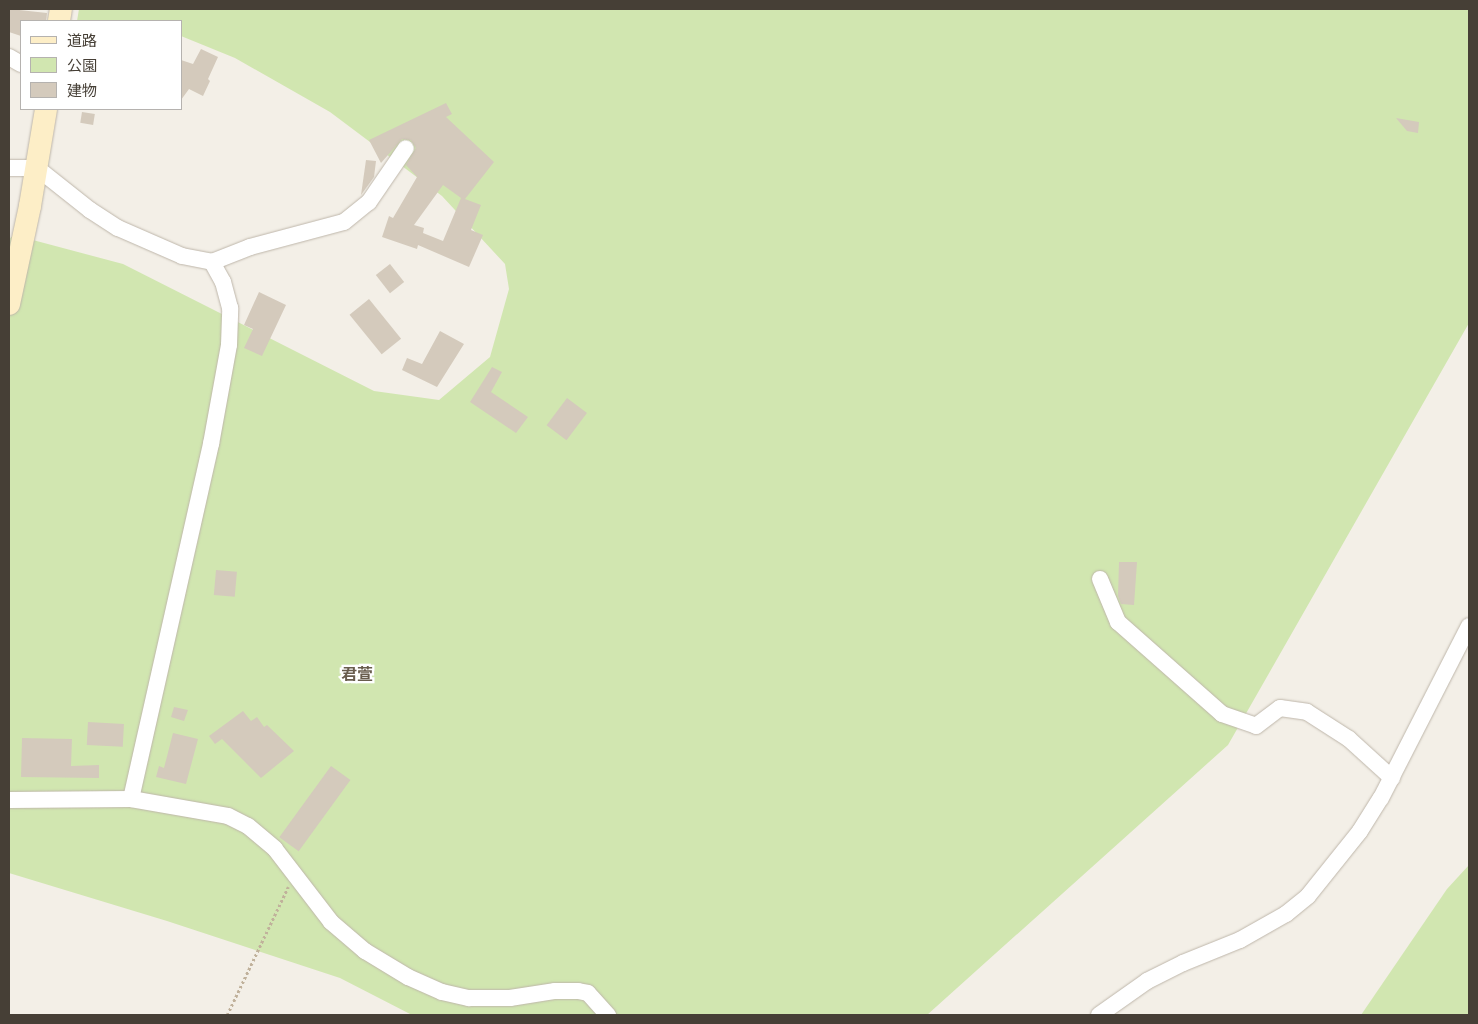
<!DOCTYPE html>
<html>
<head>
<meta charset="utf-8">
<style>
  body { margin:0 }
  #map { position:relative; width:1478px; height:1024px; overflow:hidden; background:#f3efe7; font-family:"Fira Sans Condensed","Noto Sans JP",sans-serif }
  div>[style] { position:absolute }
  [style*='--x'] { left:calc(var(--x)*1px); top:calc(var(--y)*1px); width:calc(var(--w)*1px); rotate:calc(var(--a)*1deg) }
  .green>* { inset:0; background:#d1e6b0 }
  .building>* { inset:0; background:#d4cabc; transform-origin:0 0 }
  .path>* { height:2.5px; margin-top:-1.25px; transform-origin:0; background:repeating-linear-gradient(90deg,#c0b19b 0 2.5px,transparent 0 5px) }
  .roads { filter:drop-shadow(0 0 1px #beb6aa) drop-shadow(0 0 1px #beb6aa) }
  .street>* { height:16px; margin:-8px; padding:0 8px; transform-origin:8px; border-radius:8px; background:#fff }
  .secondary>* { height:22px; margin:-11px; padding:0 11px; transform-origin:11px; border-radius:11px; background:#fdeec7 }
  span { translate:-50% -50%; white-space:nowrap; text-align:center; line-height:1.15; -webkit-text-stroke:4.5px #fff; paint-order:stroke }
  .quarter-label { font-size:16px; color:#685c4d; font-weight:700 }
  .frame { position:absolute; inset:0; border:10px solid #463f36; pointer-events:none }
  .legend { position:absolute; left:20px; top:20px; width:162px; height:90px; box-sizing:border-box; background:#fff; border:1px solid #b5b2af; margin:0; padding:6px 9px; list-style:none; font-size:15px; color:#463f36 }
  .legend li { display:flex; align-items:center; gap:10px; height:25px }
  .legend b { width:25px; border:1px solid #b5b2af }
</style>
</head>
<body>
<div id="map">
  <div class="green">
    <i style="clip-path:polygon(79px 9px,1469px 9px,1469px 323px,1228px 745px,927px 1015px,412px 1015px,340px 978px,167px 921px,9px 873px,9px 239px,14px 235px,123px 264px,374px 391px,439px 400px,490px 357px,509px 289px,505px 264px,442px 196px,330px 112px,235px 58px,181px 36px,181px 21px,77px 21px)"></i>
    <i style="clip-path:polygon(1469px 865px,1469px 1015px,1361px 1015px,1447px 889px)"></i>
  </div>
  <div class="building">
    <i style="clip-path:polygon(10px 9px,47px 13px,46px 21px,21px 21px,21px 36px,9px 32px)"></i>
    <i style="clip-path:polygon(201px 49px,218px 57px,208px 79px,210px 81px,203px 96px,189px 89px,181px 100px,181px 60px,193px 64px)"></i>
    <i style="clip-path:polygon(evenodd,446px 103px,452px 114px,446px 117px,494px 162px,465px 199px,481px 205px,471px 230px,483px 235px,469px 267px,418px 245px,417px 249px,382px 237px,389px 216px,393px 218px,417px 177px,406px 165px,416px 148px,411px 140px,402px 139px,381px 163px,369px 140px,446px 103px,443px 185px,461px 198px,443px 241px,423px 233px,424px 228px,414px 225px,443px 185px)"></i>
    <i style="left:82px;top:112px;width:13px;height:11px;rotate:9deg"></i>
    <i style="clip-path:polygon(1396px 118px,1419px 122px,1418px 133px,1407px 131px)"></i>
    <i style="clip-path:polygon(366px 160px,376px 161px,374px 177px,361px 195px)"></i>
    <i style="left:390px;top:264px;width:23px;height:18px;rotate:52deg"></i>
    <i style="clip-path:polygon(259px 292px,286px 305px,262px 356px,244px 348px,253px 329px,244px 325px)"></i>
    <i style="left:369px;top:299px;width:51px;height:25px;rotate:51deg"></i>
    <i style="clip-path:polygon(440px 331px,464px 344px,437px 387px,402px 370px,407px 358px,422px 364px)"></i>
    <i style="clip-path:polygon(492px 367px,502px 372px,491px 392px,528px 417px,516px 433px,470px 402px)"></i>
    <i style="left:567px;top:398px;width:25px;height:34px;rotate:37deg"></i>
    <i style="clip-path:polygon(1119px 562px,1137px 562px,1134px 605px,1121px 604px,1118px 596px)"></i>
    <i style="left:216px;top:570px;width:21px;height:25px;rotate:5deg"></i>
    <i style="clip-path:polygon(174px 707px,188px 710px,184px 721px,171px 717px)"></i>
    <i style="clip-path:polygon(243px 711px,251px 721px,257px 717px,264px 727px,267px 725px,294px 751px,261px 778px,222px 739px,215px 744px,209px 736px)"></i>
    <i style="left:88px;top:722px;width:36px;height:23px;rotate:3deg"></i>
    <i style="clip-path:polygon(173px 733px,198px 739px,186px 784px,156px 777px,159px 766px,164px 768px)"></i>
    <i style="clip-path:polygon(22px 738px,72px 739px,71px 766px,99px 765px,99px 778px,21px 777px)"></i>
    <i style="left:331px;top:766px;width:24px;height:88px;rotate:36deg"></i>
  </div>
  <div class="path">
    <i style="--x:227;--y:1015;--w:142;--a:-64.5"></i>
  </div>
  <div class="roads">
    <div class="street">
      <i style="--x:9;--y:57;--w:14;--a:30"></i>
      <i style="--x:9;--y:168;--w:28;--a:0"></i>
      <i style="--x:37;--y:168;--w:68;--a:38.4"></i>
      <i style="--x:90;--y:210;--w:33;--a:33"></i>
      <i style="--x:118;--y:228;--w:70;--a:23.6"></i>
      <i style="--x:182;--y:256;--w:31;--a:11"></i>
      <i style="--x:212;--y:262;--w:41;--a:-21.5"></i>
      <i style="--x:250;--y:247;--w:97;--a:-14.9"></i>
      <i style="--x:344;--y:222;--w:32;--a:-39"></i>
      <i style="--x:369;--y:202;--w:65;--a:-55.6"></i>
      <i style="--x:1100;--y:579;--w:47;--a:67.3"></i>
      <i style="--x:1118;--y:622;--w:139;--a:41.5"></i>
      <i style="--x:1222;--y:714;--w:36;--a:19"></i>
      <i style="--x:1256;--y:726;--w:30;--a:-37"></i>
      <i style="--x:1280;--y:708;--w:27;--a:8"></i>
      <i style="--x:1307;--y:712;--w:50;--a:32.7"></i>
      <i style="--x:1349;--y:739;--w:58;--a:42.2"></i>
      <i style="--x:131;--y:799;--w:364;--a:-77.3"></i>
      <i style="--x:211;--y:444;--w:101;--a:-79.7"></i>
      <i style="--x:229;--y:345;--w:37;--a:-88"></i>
      <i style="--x:230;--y:308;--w:27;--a:-105"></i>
      <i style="--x:223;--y:282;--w:23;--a:-119"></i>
      <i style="--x:9;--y:800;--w:122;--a:-0.5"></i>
      <i style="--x:131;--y:799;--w:98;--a:9.9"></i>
      <i style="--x:228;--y:816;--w:22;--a:27"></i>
      <i style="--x:248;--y:826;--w:35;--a:40"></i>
      <i style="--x:275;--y:849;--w:92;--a:52.5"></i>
      <i style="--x:331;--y:922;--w:45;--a:40.5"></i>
      <i style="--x:365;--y:951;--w:50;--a:31.2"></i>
      <i style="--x:408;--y:977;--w:37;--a:24"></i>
      <i style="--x:442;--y:992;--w:28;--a:13"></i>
      <i style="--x:469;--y:998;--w:41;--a:0"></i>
      <i style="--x:510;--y:998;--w:46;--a:-8.8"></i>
      <i style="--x:555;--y:991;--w:23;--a:0"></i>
      <i style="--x:578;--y:991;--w:10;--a:11"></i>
      <i style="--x:588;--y:993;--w:30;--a:48"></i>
      <i style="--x:1099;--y:1015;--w:59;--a:-35.3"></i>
      <i style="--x:1147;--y:981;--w:40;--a:-26.6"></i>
      <i style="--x:1183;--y:963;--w:61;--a:-22"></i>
      <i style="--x:1240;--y:940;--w:53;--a:-29.5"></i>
      <i style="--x:1286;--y:914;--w:28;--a:-39"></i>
      <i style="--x:1308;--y:896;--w:83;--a:-51.3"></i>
      <i style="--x:1360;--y:831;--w:39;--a:-58"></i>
      <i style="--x:1381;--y:798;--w:193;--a:-62.9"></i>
    </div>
    <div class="secondary">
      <i style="--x:59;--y:21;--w:12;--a:-81"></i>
      <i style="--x:9;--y:304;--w:100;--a:-77.9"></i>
      <i style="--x:30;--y:206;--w:98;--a:-80.6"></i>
    </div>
  </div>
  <div class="quarter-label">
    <span style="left:357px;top:675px">君萱</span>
  </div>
  <div class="frame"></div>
  <ul class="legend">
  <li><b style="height:6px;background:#fdeec7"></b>道路</li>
  <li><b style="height:14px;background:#d1e6b0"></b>公園</li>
  <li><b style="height:14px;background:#d4cabc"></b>建物</li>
  </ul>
</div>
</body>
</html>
